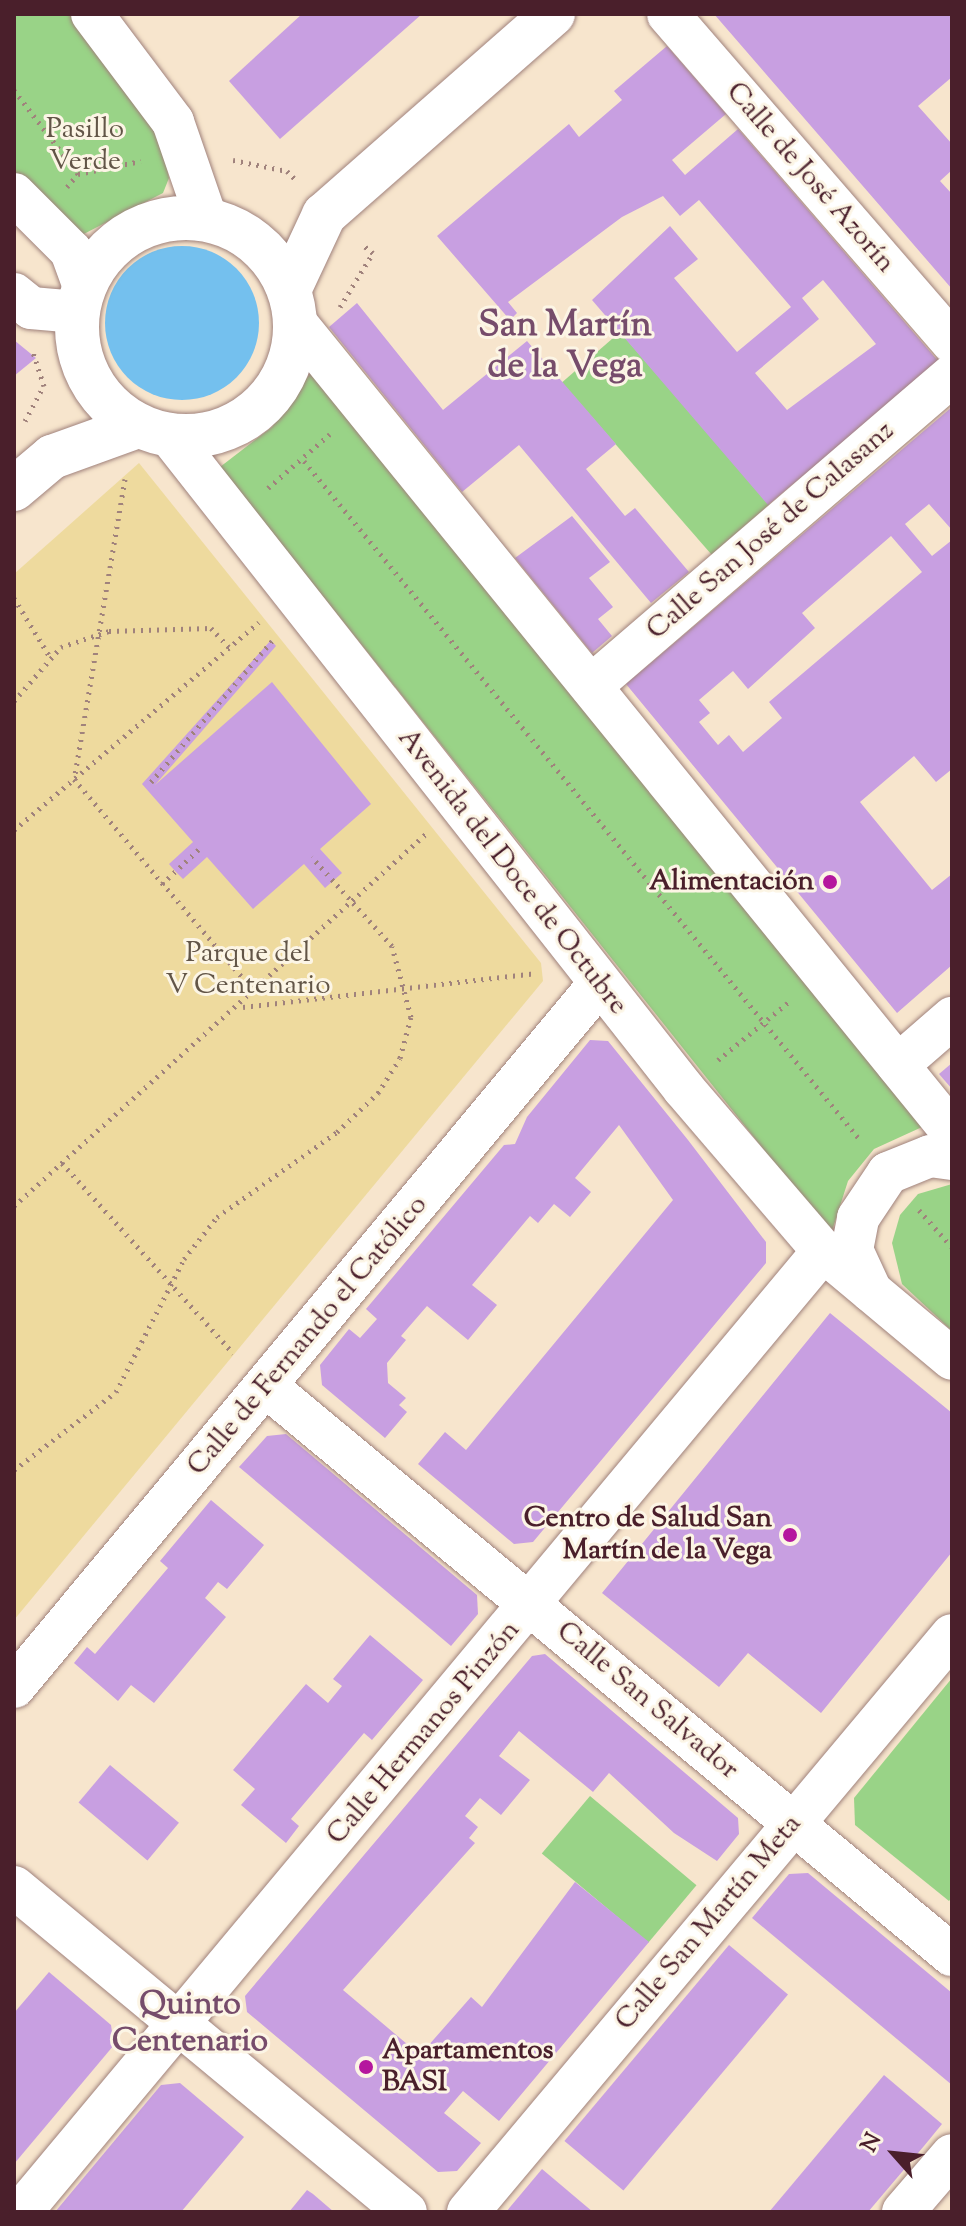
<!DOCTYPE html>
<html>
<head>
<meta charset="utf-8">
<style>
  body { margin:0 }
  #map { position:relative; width:966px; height:2226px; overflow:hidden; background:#f7e5cd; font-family:"Sorts Mill Goudy",serif }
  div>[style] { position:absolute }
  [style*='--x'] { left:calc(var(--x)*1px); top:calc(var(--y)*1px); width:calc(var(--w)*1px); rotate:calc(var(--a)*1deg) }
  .green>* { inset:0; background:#99d387; transform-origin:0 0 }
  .sand>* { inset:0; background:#eeda9e }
  .water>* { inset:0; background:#74c0ee }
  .round { border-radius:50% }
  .building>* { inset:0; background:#c89fe1; transform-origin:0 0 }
  .path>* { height:5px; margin-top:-2.5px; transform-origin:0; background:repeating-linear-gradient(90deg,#a0827c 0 2px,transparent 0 8px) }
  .roads { filter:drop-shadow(0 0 2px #a0827c) drop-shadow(0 0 2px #a0827c) }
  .street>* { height:42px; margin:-21px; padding:0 21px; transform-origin:21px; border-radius:21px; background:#fff }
  .secondary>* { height:44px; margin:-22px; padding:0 22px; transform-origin:22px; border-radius:22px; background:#fff }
  .secondary>.ring { margin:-22px; padding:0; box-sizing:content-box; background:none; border:44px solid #fff; border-radius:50% }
  .dots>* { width:22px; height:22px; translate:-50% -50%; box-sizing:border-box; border:4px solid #fcf5e5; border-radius:50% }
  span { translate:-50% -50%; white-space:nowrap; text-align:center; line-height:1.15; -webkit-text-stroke:6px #fcf5e5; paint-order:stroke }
  .park-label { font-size:28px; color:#625547 }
  .street-label { font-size:28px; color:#4a1f2b }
  .poi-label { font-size:28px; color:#4a1f2b; font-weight:700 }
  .right { translate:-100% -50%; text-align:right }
  .left { translate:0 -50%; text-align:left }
  .quarter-label { font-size:32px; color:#764c6b; font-weight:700 }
  .district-label { font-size:36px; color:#764c6b; font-weight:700 }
  .frame { position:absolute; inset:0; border:16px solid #4a1f2b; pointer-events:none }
  .north { position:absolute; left:854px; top:2114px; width:80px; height:80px; -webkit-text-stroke:6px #fcf5e5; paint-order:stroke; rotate:297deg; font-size:22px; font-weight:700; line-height:32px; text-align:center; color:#4a1f2b }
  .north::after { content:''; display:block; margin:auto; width:28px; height:36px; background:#4a1f2b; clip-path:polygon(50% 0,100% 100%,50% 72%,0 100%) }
</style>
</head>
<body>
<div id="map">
  <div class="green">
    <i style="clip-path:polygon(14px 14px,74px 14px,159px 128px,169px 178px,163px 193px,78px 237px,14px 176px)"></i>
    <i style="left:620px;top:332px;width:228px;height:77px;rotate:49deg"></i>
    <i style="clip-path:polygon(311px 372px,933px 1122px,874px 1149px,848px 1181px,831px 1234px,220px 467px,272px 427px)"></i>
    <i style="clip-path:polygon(952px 1184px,952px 1331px,902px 1284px,892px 1243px,900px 1215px,918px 1194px)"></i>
    <i style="clip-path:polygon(952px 1678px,952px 1897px,949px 1901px,855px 1825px,854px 1798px)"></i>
    <i style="left:590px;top:1796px;width:139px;height:75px;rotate:40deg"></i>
  </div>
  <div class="sand">
    <i style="clip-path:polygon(139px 463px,541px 963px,543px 981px,14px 1620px,14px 574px)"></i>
  </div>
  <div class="water">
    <i class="round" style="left:105px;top:246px;width:154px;height:154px"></i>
  </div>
  <div class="building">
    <i style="clip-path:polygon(302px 14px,422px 14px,280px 139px,229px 81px)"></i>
    <i style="clip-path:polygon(714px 14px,952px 14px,952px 77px,918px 106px,952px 144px,952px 170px,940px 181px,952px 194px,952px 289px)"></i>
    <i style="clip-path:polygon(evenodd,667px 46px,726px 114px,672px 160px,685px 175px,738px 129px,939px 362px,768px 505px,592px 300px,670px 226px,698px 259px,674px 278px,737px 352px,791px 307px,699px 200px,680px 216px,663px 196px,622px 217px,508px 302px,517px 313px,510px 320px,437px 236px,569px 124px,579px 137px,622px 100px,614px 91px,667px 46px,823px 280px,876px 344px,787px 410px,755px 373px,819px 319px,802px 298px,823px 280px)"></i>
    <i style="clip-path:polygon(357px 303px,443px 410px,527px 341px,616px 444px,586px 469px,625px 516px,635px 508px,689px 572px,651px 603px,519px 445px,462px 492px,329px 327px)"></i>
    <i style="clip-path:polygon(14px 340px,36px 358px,14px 376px)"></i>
    <i style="clip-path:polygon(evenodd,952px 407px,952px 530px,929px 504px,905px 524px,932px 556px,952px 540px,952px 769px,936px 782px,914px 756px,860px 802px,932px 890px,952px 874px,952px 965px,897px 1013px,626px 684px,952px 407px,891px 536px,922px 572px,769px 702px,782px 718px,743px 752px,729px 735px,718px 745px,699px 722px,710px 713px,699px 700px,733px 671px,748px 689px,815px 628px,802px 613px,891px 536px)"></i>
    <i style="clip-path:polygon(572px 516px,610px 562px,589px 578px,613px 607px,598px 619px,612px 636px,592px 653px,515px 558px)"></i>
    <i style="clip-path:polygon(271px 640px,276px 646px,155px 785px,272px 682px,371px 804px,320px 849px,342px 873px,325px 888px,304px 864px,253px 909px,207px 857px,183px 879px,175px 871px,169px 864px,193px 842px,142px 784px)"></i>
    <i style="clip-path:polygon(590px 1040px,608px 1041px,688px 1140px,766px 1242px,766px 1263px,533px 1542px,514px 1544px,418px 1464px,445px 1432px,466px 1450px,673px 1200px,619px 1125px,575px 1178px,591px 1192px,570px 1217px,554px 1204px,538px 1223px,530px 1216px,472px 1285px,497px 1305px,468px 1340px,427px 1306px,401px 1336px,406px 1340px,387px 1363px,388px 1383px,406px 1398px,399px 1405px,407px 1412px,385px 1438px,322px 1385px,320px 1365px,349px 1329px,360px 1338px,377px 1319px,366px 1309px,504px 1145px,515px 1144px,527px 1117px)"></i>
    <i style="clip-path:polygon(952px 1063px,952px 1089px,939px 1074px)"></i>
    <i style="clip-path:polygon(830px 1313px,952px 1413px,952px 1552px,821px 1713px,748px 1653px,719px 1687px,602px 1593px)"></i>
    <i style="clip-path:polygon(286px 1434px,477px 1595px,478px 1614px,451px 1646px,239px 1467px,267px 1436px)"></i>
    <i style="clip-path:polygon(211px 1500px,264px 1545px,227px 1589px,218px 1582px,205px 1598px,226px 1617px,154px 1703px,131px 1685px,118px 1701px,74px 1663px,87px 1647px,95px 1654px,168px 1568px,160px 1561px)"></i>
    <i style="clip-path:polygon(370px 1635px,423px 1680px,372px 1740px,364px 1733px,291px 1819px,299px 1826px,286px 1843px,241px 1805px,255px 1789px,233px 1770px,306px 1684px,328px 1703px,342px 1686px,333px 1679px)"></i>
    <i style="clip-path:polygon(545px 1654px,738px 1818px,739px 1834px,717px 1861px,674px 1833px,609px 1773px,593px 1792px,519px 1731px,499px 1756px,530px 1780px,501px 1815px,480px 1798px,465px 1816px,478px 1827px,469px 1838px,475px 1843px,343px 1990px,420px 2055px,471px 1997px,482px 2007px,575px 1882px,649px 1942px,499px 2121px,463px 2091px,444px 2113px,481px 2143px,457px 2171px,438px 2172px,247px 2012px,245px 1996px,532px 1656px)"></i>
    <i style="left:110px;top:1765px;width:90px;height:49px;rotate:40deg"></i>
    <i style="clip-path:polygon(808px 1873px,952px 1993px,952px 2085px,752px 1918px,789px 1874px)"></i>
    <i style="left:729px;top:1945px;width:77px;height:256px;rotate:40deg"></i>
    <i style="clip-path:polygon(49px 1972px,111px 2025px,114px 2045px,14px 2164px,14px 2013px)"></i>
    <i style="clip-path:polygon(884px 2075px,942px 2124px,924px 2146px,868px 2212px,769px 2212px)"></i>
    <i style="clip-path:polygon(180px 2083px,244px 2137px,181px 2212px,55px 2212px,161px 2085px)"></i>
    <i style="clip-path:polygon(542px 2169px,593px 2212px,506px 2212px)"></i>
    <i style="clip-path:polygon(307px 2190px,313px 2194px,334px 2212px,289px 2212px)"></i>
  </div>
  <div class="path">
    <i style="--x:14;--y:90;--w:106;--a:52.7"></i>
    <i style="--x:233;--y:160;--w:55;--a:11.5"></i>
    <i style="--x:287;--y:171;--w:11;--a:45"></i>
    <i style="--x:67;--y:187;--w:17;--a:-50"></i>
    <i style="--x:78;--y:174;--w:64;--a:-11.7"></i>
    <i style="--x:340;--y:307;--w:63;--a:-58.6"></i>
    <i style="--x:373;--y:253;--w:14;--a:-141"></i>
    <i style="--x:25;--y:421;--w:40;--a:-62"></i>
    <i style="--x:44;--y:386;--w:36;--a:-108"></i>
    <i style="--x:304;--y:461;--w:879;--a:50.68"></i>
    <i style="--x:125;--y:479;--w:304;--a:99.6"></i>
    <i style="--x:74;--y:779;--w:275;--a:49.7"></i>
    <i style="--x:268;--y:488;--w:82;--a:-41.1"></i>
    <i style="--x:14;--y:598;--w:69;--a:58.6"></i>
    <i style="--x:14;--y:701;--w:72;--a:-49"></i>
    <i style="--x:61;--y:647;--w:51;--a:-18.4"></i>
    <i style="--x:109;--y:631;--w:102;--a:-1.7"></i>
    <i style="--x:211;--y:628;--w:26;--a:47"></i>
    <i style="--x:151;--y:782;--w:186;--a:-49.4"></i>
    <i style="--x:14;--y:830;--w:321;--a:-40.3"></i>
    <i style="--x:162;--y:884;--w:51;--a:-43.4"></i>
    <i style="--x:243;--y:1007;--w:294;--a:-6.6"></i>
    <i style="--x:718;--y:1060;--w:94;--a:-39.4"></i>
    <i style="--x:62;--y:1163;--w:256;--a:48"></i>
    <i style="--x:14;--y:1206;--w:558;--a:-42.09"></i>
    <i style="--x:919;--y:1210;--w:50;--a:48.3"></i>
    <i style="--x:14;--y:1470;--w:128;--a:-37.4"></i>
    <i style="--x:116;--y:1392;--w:149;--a:-62.9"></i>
    <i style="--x:184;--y:1259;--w:53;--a:-51.8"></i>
    <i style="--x:217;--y:1217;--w:147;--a:-35.3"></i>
    <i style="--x:337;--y:1132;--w:57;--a:-43.6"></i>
    <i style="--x:378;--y:1093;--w:41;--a:-57.8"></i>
    <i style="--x:400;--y:1058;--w:42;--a:-75"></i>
    <i style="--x:411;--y:1017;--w:73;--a:-105"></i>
    <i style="--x:392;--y:946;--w:120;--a:-132"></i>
  </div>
  <div class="roads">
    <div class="street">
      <i style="--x:92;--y:14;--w:135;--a:53.1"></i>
      <i style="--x:173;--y:122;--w:102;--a:71"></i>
      <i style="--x:668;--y:14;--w:434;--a:49.1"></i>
      <i style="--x:14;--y:194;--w:81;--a:45"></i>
      <i style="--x:71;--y:251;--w:37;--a:70"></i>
      <i style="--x:14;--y:294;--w:22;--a:39"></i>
      <i style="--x:31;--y:308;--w:46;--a:5"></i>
      <i style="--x:296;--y:323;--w:1042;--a:50.96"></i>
      <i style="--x:170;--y:436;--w:831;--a:51.79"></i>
      <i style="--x:684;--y:1089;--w:213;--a:49.4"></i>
      <i style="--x:823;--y:1251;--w:168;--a:39.9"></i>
      <i style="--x:591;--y:686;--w:476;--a:-40.7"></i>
      <i style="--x:898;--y:1065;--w:72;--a:-41"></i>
      <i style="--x:871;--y:1291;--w:45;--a:-114.9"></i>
      <i style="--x:852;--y:1250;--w:33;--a:-79"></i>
      <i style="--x:858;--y:1218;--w:54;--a:-56.3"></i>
      <i style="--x:888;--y:1173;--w:45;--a:-22"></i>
      <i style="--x:930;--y:1156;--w:22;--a:8"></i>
      <i style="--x:267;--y:1387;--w:890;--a:39.67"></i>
      <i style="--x:14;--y:1687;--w:915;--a:-50.23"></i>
      <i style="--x:14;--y:1887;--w:509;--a:39.66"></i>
      <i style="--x:21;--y:2212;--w:1252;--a:-50.15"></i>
      <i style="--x:468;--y:2212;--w:753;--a:-50.01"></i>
      <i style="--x:903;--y:2212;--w:75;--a:-49.3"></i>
    </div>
    <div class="secondary">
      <i class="ring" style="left:77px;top:218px;width:174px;height:174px"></i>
      <i style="--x:290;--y:288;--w:81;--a:-65"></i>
      <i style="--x:324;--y:215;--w:305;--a:-41.3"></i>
      <i style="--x:14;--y:489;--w:50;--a:-40.1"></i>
      <i style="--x:52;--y:457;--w:91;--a:-19.8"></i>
    </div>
  </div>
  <div class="dots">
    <i style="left:830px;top:882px;background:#b5179e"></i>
    <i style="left:790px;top:1535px;background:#b5179e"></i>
    <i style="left:366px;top:2067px;background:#b5179e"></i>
  </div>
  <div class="park-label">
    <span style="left:85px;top:146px">Pasillo<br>Verde</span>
    <span style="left:248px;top:970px">Parque del<br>V Centenario</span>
  </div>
  <div class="street-label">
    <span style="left:810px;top:178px;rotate:49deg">Calle de José Azorín</span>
    <span style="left:771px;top:531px;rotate:-41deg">Calle San José de Calasanz</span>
    <span style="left:512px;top:872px;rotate:52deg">Avenida del Doce de Octubre</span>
    <span style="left:308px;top:1336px;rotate:-50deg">Calle de Fernando el Católico</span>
    <span style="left:647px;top:1701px;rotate:40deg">Calle San Salvador</span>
    <span style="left:424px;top:1733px;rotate:-50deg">Calle Hermanos Pinzón</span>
    <span style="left:709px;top:1923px;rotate:-50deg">Calle San Martín Meta</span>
  </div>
  <div class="poi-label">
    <span class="right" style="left:814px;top:882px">Alimentación</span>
    <span class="right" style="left:772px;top:1535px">Centro de Salud San<br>Martín de la Vega</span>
    <span class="left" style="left:382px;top:2067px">Apartamentos<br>BASI</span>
  </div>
  <div class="quarter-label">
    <span style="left:190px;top:2024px">Quinto<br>Centenario</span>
  </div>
  <div class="district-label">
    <span style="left:565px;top:347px">San Martín<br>de la Vega</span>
  </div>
  <div class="frame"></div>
  <div class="north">N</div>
</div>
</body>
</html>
